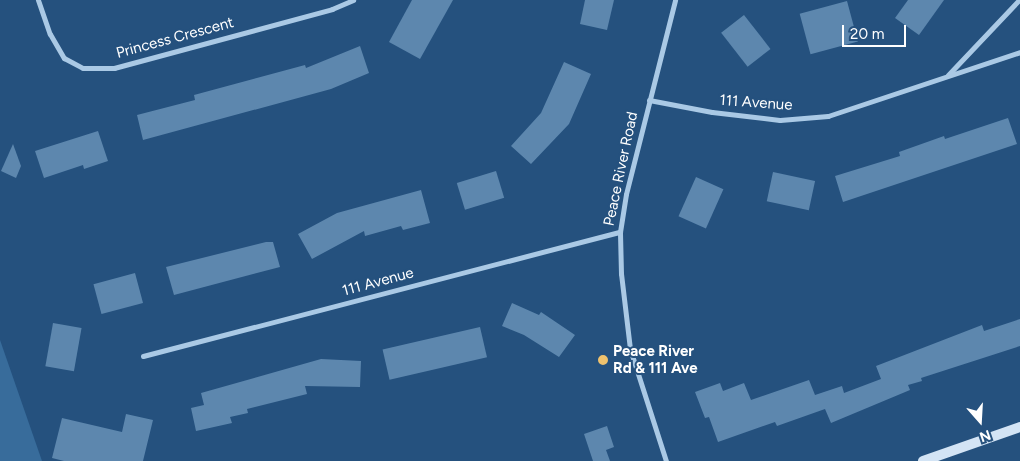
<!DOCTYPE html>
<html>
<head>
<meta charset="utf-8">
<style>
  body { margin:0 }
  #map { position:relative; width:1020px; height:461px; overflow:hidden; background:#25517e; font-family:Figtree,sans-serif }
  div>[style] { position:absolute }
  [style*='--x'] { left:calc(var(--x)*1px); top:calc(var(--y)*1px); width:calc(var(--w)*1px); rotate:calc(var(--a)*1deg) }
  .green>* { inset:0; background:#386c9b }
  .building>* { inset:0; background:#5d87ae; transform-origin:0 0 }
  .street>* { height:5px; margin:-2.5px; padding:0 2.5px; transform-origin:2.5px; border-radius:2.5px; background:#aac9e5 }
  .secondary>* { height:10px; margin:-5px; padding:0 5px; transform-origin:5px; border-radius:5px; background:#d3e4f5 }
  .dots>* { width:14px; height:14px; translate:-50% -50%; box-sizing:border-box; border:2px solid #25517e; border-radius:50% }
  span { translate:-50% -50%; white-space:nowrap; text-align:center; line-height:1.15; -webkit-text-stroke:4px #25517e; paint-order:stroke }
  .street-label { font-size:15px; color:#fff }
  .poi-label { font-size:15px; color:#fff; font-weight:700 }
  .left { translate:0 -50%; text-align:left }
  .north { position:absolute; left:955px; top:396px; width:50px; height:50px; -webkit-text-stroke:4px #25517e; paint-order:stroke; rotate:161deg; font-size:14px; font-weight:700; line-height:20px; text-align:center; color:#fff }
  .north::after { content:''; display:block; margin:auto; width:18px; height:22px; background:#fff; clip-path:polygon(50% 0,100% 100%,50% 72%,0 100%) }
  .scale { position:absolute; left:842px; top:25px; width:64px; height:22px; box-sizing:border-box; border:2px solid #fff; border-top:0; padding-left:6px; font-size:15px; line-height:18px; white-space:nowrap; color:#fff; -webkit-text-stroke:4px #25517e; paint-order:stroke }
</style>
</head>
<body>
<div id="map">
  <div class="green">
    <i style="clip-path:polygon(0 340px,42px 461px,0 461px)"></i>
  </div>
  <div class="building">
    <i style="clip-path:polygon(412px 0,453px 0,420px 59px,389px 42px)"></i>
    <i style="clip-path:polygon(585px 0,614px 0,607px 30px,580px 24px)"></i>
    <i style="clip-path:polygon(908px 0,944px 0,919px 35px,895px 18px)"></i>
    <i style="left:847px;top:1px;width:42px;height:49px;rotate:75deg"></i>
    <i style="left:744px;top:15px;width:43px;height:29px;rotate:52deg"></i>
    <i style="clip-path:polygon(360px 46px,369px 73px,331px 89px,143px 140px,137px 115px,195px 100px,194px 95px,305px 65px,306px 68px)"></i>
    <i style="clip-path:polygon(564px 62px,591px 74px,569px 124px,531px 164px,511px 146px,541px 113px)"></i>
    <i style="clip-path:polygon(1008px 118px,1017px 144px,843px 202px,835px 176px,900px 156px,899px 152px,944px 136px,945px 139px)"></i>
    <i style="clip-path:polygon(98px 131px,108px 161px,84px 169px,83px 165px,44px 178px,35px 151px)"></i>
    <i style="clip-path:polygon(13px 144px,21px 166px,16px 178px,1px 171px)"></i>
    <i style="left:496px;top:171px;width:28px;height:41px;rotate:73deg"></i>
    <i style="left:773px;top:172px;width:43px;height:30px;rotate:12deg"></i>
    <i style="left:696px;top:177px;width:30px;height:43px;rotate:24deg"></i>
    <i style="clip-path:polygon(421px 190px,430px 223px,403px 230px,401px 226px,365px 236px,364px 231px,312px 259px,298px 234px,337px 213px)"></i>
    <i style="clip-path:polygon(266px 242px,273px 242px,280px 267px,174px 295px,166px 267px)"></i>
    <i style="left:135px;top:273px;width:31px;height:43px;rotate:75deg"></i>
    <i style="clip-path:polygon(512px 303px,539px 315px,541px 312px,575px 335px,559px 357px,524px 335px,502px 326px)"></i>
    <i style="clip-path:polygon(1020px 319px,1020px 346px,921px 378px,922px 381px,908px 385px,910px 390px,831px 423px,825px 409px,777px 426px,775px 422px,718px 442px,709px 417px,705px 418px,695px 392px,720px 383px,723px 391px,744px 383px,751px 400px,809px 380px,815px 395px,842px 386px,844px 393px,881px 379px,876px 366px,982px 325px,984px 331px)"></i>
    <i style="left:53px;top:323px;width:29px;height:44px;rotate:10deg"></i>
    <i style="left:480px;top:327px;width:31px;height:100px;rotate:77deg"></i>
    <i style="clip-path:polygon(321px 359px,361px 361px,360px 387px,305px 386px,307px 394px,247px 409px,248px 413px,230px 417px,232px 423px,196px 431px,191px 408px,204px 405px,201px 393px)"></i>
    <i style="clip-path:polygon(126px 414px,153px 420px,143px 461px,64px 461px,52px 458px,62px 418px,122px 432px)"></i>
    <i style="clip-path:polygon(607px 426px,614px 447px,606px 450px,610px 461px,593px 461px,584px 434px)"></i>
  </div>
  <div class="street">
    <i style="--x:38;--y:0;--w:36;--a:71"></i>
    <i style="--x:50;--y:34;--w:28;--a:60"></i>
    <i style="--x:64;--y:58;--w:21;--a:28"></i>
    <i style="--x:83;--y:68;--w:31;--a:0"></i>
    <i style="--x:114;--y:68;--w:226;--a:-15.1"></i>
    <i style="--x:332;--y:9;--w:23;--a:-23"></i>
    <i style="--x:948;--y:75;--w:103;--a:-46.6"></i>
    <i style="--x:649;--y:100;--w:64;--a:10.8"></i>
    <i style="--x:712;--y:112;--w:68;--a:6.7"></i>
    <i style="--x:780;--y:120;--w:48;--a:-4.8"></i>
    <i style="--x:828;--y:116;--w:202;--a:-18.4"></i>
    <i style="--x:143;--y:356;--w:493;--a:-14.6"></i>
    <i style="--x:666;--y:461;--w:118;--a:-107.8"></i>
    <i style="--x:630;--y:349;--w:76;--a:-96.8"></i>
    <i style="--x:621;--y:274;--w:42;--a:-91.4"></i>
    <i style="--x:620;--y:232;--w:38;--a:-81"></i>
    <i style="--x:626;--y:194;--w:200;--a:-75.8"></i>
  </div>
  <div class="secondary">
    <i style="--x:923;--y:461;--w:103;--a:-19.3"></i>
  </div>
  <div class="dots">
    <i style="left:603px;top:360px;background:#efc26e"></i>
  </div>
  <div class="street-label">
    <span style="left:175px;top:38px;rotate:-15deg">Princess Crescent</span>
    <span style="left:756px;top:103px;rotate:4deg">111 Avenue</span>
    <span style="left:621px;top:169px;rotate:-78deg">Peace River Road</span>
    <span style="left:378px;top:282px;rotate:-15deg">111 Avenue</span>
  </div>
  <div class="poi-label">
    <span class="left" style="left:613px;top:360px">Peace River<br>Rd &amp; 111 Ave</span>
  </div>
  <div class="north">N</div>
  <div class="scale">20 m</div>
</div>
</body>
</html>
